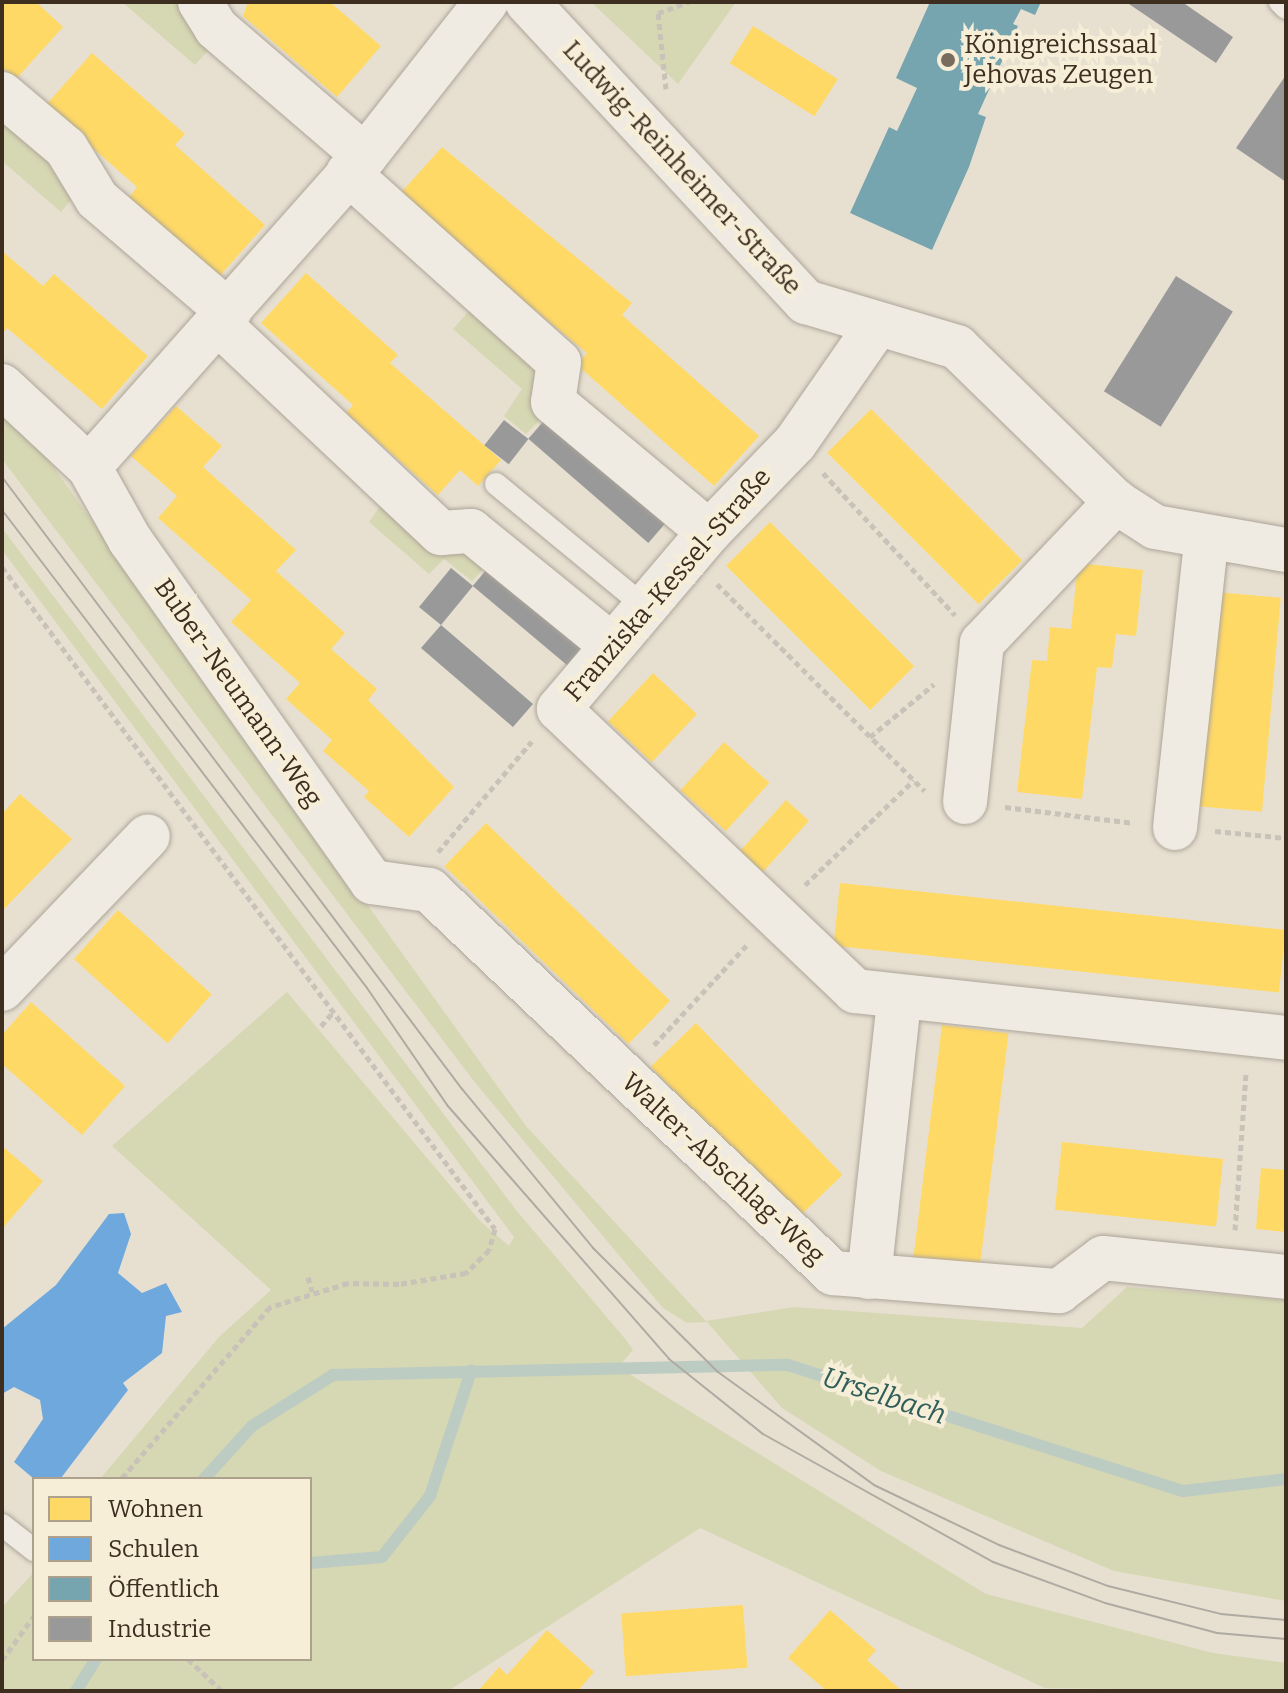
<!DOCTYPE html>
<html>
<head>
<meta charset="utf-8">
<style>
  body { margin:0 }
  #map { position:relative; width:1288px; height:1693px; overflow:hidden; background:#e7e0d1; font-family:Bitter,serif }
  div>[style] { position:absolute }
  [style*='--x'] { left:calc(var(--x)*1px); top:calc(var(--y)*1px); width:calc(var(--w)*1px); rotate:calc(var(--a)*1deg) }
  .green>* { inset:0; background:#d6d7b3 }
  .homes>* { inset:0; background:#ffd966; transform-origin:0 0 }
  .schools>* { inset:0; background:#6fa8dc }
  .public>* { inset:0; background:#76a5af }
  .industry>* { inset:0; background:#999; transform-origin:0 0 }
  .stream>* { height:12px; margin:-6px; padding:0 6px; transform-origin:6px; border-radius:6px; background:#bcccc2 }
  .path>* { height:5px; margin-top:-2.5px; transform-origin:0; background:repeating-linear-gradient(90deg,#c8c2b9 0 6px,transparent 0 10px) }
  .roads { filter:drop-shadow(0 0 2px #ada599) drop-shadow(0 0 2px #ada599) }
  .lane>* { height:22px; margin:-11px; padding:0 11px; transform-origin:11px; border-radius:11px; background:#efebe3 }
  .street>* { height:44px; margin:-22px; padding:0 22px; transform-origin:22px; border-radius:22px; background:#efebe3 }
  .tram>* { height:2px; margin:-1px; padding:0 1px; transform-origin:1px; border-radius:1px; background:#afaaa2 }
  .dots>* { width:22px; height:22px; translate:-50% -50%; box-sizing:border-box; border:4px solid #f7eed8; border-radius:50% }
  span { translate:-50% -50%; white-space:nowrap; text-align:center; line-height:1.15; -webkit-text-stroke:8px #f7eed8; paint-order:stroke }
  .poi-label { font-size:26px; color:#3d2e20 }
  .left { translate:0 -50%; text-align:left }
  .street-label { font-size:26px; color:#3d2e20 }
  .water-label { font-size:28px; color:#2f5d5a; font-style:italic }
  .frame { position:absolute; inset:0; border:4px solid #3d2e20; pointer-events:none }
  .legend { position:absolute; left:32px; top:1477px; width:280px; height:184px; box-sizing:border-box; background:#f7eed8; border:2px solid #ada18e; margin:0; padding:10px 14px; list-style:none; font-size:24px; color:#3d2e20 }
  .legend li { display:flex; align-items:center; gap:16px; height:40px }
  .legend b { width:40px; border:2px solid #ada18e }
</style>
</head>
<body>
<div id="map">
  <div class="green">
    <i style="clip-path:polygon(122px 2px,176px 2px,215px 43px,195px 65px)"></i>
    <i style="clip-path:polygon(591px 2px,736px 2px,678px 84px)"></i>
    <i style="clip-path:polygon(2px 115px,62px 160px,74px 196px,61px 212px,2px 161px)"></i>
    <i style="clip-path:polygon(475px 304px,553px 366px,545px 415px,526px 434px,504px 416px,522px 389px,453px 329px)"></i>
    <i style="clip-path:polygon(2px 406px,24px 426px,526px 1126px,706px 1321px,794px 1307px,1082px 1328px,1127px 1287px,1286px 1300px,1286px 1601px,1114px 1571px,881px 1471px,782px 1408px,707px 1322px,687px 1323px,663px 1308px,473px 1080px,2px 459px)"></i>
    <i style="clip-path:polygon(386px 498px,489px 563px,472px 581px,444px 559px,429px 574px,369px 522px)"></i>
    <i style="clip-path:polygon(2px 528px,516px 1210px,627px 1341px,633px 1350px,618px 1367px,986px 1594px,1213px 1653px,1286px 1663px,1286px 1691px,1045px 1688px,700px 1528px,448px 1691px,2px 1691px,2px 1607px,34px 1572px,34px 1659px,310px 1659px,310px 1479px,100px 1479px,219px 1337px,271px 1290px,112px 1146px,287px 992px,481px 1222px,509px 1246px,514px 1237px,2px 550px)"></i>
  </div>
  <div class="homes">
    <i style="clip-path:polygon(2px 2px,36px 2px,63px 27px,16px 79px,2px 67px)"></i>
    <i style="clip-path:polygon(248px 2px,330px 2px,381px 46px,337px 97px,243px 16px)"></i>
    <i style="left:753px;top:26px;width:100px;height:44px;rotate:32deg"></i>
    <i style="clip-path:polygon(92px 53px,185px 134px,175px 145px,265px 225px,218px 278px,128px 199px,137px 187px,45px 106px)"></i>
    <i style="clip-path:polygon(442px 147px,632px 303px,622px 315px,759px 436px,714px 486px,577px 365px,587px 353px,397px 197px)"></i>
    <i style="clip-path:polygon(2px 251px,43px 286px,54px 274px,148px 356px,102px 409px,7px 328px,2px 334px)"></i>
    <i style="clip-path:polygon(306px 273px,398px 355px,390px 363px,501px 460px,478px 486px,460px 470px,438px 495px,346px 413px,353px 405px,261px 323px)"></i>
    <i style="clip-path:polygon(176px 406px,222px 446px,203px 467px,296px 550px,276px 571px,345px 633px,331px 649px,377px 689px,368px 700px,454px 787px,409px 837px,364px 797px,369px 791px,323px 751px,332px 740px,286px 699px,300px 683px,231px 622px,251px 600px,158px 518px,177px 496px,131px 456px)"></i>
    <i style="left:871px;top:409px;width:214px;height:62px;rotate:45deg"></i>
    <i style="left:770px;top:522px;width:204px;height:62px;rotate:45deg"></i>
    <i style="clip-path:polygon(1078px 563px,1143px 570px,1136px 636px,1116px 634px,1112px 668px,1097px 667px,1082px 799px,1017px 792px,1032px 660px,1047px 661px,1050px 627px,1071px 629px)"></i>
    <i style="left:1216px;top:592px;width:65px;height:215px;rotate:5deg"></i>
    <i style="left:653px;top:673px;width:60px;height:66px;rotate:43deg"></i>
    <i style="left:724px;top:742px;width:61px;height:65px;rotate:42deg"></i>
    <i style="clip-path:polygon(20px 794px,72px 839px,2px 911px,2px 814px)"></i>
    <i style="left:786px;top:800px;width:31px;height:69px;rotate:42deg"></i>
    <i style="left:486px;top:823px;width:256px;height:60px;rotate:44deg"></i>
    <i style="left:840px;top:883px;width:448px;height:63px;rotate:6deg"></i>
    <i style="left:118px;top:910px;width:126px;height:66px;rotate:42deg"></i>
    <i style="clip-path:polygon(31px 1002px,125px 1086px,82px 1135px,2px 1064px,2px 1035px)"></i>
    <i style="left:696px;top:1023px;width:211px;height:63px;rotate:46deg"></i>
    <i style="left:942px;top:1025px;width:67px;height:242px;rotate:7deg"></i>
    <i style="left:1062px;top:1142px;width:162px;height:68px;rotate:6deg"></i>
    <i style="clip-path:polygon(2px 1146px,43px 1181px,2px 1229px)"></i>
    <i style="clip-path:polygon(1261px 1168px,1286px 1170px,1286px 1232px,1256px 1229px)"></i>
    <i style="left:743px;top:1605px;width:63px;height:122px;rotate:86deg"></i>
    <i style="clip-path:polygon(830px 1610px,876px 1650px,867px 1660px,902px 1691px,827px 1691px,788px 1658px)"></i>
    <i style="clip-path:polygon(547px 1630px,594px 1672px,578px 1691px,478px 1691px,499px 1667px,507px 1675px)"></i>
  </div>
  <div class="schools">
    <i style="clip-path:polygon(124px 1213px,131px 1234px,118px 1273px,142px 1293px,166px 1283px,182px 1312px,166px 1316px,162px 1353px,123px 1383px,128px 1390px,61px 1478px,34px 1479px,14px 1462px,43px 1419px,40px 1400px,14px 1387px,2px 1394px,2px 1329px,56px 1285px,109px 1214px)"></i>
  </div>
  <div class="public">
    <i style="clip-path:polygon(930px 2px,1041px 2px,1035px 15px,1021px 9px,1013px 24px,1018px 26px,978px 114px,986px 117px,969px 167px,932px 250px,850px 213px,889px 127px,897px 131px,917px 88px,896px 78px)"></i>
  </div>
  <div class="industry">
    <i style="clip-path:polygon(1126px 2px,1182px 2px,1233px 37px,1216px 63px)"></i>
    <i style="clip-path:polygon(1286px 75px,1286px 182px,1236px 148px)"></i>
    <i style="left:1176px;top:276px;width:67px;height:136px;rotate:32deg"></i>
    <i style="left:548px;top:416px;width:159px;height:30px;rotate:41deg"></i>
    <i style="left:504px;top:420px;width:31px;height:32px;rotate:38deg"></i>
    <i style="left:492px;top:563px;width:126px;height:30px;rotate:40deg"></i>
    <i style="clip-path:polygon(451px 568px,473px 586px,441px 625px,533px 704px,513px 727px,421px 648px,441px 625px,419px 607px)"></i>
  </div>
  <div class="stream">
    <i style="--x:204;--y:1479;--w:72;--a:-47.8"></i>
    <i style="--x:252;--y:1426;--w:96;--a:-32.2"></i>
    <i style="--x:333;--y:1375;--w:455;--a:-1.3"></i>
    <i style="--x:788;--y:1365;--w:415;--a:17.7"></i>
    <i style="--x:1183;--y:1491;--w:104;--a:-6.6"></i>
    <i style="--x:310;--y:1563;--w:72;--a:-4.8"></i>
    <i style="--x:382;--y:1557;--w:78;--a:-51.8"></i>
    <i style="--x:430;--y:1496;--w:132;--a:-71.8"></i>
    <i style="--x:76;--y:1691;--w:38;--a:-58"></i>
  </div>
  <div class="path">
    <i style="--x:666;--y:89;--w:76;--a:-96"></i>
    <i style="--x:658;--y:13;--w:33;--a:-20"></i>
    <i style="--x:823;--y:473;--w:194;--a:47.1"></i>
    <i style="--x:2;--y:567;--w:825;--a:53.32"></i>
    <i style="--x:495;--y:1229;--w:22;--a:106"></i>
    <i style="--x:489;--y:1250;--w:33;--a:135"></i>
    <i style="--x:466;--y:1273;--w:68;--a:170.7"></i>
    <i style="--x:399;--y:1284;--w:51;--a:-178.9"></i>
    <i style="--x:348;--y:1283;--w:82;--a:162.9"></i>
    <i style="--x:270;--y:1307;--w:228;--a:130.9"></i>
    <i style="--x:717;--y:584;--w:293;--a:44.9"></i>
    <i style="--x:870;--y:737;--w:83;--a:-39.6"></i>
    <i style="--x:1005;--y:807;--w:130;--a:7.1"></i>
    <i style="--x:1215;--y:831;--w:71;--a:5.6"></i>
    <i style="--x:438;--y:852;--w:145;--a:-49.7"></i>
    <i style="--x:805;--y:885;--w:151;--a:-43.9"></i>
    <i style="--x:321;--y:1026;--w:18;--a:-49"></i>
    <i style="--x:654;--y:1045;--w:138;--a:-47.1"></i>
    <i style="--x:1235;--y:1230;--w:157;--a:-86"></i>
    <i style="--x:308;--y:1277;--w:15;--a:74"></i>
    <i style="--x:188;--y:1659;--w:47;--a:43.3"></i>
    <i style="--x:2;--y:1660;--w:54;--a:-54"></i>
  </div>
  <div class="roads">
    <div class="lane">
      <i style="--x:1280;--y:2;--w:8;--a:45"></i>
      <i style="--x:496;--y:484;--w:192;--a:39.5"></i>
      <i style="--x:2;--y:1525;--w:41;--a:38"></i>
    </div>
    <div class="street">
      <i style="--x:200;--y:2;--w:31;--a:58"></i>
      <i style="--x:216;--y:28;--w:196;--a:40.7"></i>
      <i style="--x:527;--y:2;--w:410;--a:47.1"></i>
      <i style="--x:806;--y:302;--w:158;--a:16.6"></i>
      <i style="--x:957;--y:347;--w:222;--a:44.3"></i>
      <i style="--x:1116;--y:502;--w:46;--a:32.7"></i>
      <i style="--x:1155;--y:527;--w:133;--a:10"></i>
      <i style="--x:2;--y:94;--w:84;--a:40.2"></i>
      <i style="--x:66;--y:148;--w:60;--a:58.7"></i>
      <i style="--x:97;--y:199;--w:174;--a:40.6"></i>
      <i style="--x:348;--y:173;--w:283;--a:41.9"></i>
      <i style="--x:559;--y:362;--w:40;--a:98.5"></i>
      <i style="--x:553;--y:402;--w:203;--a:39.8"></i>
      <i style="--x:219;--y:324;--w:305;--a:43.3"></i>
      <i style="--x:441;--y:533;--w:30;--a:-4"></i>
      <i style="--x:471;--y:531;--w:179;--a:39.1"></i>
      <i style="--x:875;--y:328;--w:140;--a:124.8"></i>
      <i style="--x:795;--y:443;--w:124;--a:134"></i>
      <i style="--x:709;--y:532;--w:232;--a:130.3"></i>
      <i style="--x:559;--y:709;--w:409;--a:43.6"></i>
      <i style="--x:855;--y:991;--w:434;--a:6.2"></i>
      <i style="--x:2;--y:386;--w:119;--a:43"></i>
      <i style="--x:89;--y:467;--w:84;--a:60.7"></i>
      <i style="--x:130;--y:540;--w:419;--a:54.7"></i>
      <i style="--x:372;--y:882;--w:58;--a:8"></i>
      <i style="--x:429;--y:890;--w:557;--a:43.47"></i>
      <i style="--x:833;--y:1273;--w:227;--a:4.6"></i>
      <i style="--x:1059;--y:1291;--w:55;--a:-36.9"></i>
      <i style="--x:1103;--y:1258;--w:184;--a:5.9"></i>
      <i style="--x:89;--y:467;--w:416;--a:-48.4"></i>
      <i style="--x:365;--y:156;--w:196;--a:-51.8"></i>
      <i style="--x:965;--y:802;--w:160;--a:-83.9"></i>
      <i style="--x:982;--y:643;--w:195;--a:-46.5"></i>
      <i style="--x:1175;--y:828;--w:289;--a:-83.8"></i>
      <i style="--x:2;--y:989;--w:211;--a:-46.3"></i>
      <i style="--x:869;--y:1277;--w:278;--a:-83.8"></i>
    </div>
  </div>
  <div class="tram">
    <i style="--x:2;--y:477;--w:766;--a:53.07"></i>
    <i style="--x:462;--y:1089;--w:206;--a:50.5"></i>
    <i style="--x:593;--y:1248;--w:176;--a:44.8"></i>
    <i style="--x:718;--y:1372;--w:193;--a:35.9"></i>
    <i style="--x:874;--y:1485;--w:139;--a:25.6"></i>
    <i style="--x:999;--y:1545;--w:116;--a:20.6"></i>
    <i style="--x:1108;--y:1586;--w:116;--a:13.9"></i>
    <i style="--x:1221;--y:1614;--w:65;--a:5.3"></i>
    <i style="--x:2;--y:510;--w:601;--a:52.63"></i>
    <i style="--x:367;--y:988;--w:142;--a:55.6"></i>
    <i style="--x:447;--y:1105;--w:337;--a:48.8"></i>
    <i style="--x:669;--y:1359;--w:120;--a:38.6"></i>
    <i style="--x:763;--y:1434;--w:263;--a:29.1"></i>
    <i style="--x:993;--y:1562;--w:119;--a:20.1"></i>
    <i style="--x:1105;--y:1603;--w:116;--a:15"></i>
    <i style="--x:1217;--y:1633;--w:69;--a:5"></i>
  </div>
  <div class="dots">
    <i style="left:948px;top:60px;background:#786c5e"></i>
  </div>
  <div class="poi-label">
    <span class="left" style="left:964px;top:60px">Königreichssaal<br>Jehovas Zeugen</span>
  </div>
  <div class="street-label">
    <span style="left:682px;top:168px;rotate:47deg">Ludwig-Reinheimer-Straße</span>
    <span style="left:668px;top:585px;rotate:-49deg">Franziska-Kessel-Straße</span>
    <span style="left:238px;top:693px;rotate:55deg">Buber-Neumann-Weg</span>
    <span style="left:723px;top:1169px;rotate:43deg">Walter-Abschlag-Weg</span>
  </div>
  <div class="water-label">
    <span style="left:884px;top:1396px;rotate:18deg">Urselbach</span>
  </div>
  <div class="frame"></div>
  <ul class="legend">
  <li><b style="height:22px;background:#ffd966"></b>Wohnen</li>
  <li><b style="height:22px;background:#6fa8dc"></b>Schulen</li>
  <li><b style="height:22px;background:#76a5af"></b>Öffentlich</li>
  <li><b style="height:22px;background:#999"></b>Industrie</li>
  </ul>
</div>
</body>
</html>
